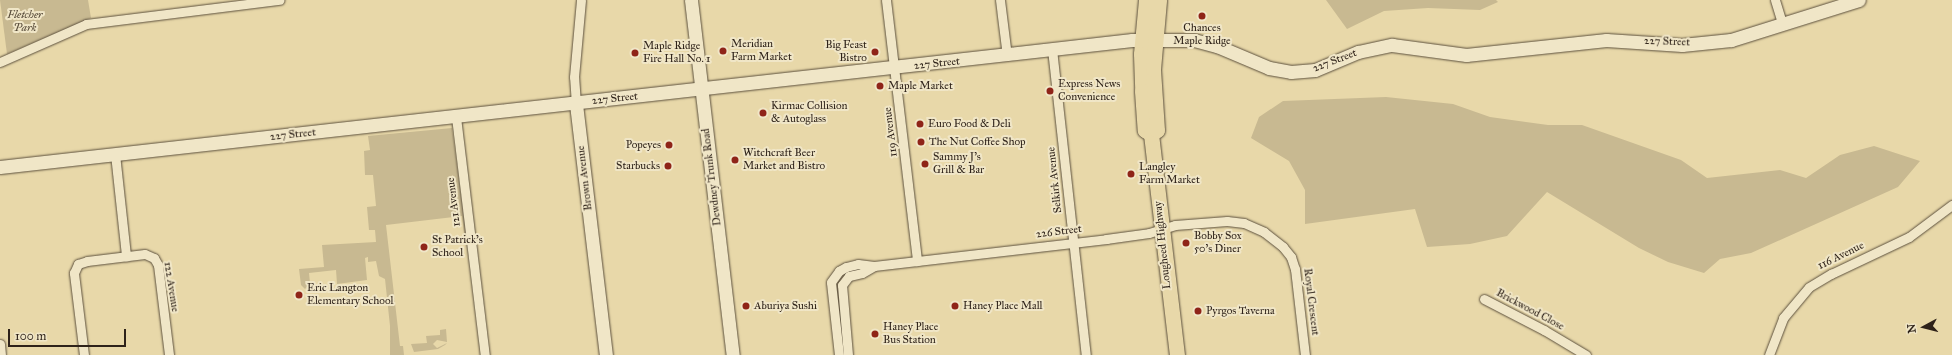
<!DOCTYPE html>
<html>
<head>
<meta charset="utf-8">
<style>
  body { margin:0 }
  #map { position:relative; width:1952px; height:355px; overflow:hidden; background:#e8d8a9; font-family:"IM FELL Great Primer",serif }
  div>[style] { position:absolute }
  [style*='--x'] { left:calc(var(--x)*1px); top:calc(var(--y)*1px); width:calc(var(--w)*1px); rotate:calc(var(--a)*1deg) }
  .green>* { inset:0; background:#c8b991 }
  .roads { filter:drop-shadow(0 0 1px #5c503d) drop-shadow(0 0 1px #5c503d) }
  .street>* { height:9px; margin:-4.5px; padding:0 4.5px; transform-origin:4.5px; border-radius:4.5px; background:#f0e6c7 }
  .secondary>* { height:13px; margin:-6.5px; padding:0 6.5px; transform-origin:6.5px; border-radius:6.5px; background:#f0e6c7 }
  .primary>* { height:15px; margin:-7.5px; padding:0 7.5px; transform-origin:7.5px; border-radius:7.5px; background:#e8d8a9 }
  .dots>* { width:11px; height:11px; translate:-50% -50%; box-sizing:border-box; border:2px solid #f0e6c7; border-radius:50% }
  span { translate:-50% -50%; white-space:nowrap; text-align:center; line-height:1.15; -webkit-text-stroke:4px #f0e6c7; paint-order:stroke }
  .park-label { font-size:11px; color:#544837; font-style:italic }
  .poi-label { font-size:11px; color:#2e2219 }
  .left { translate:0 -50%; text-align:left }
  .right { translate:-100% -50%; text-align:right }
  .street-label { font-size:11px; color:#2e2219 }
  .north { position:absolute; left:1904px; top:307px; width:40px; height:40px; -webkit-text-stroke:3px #f0e6c7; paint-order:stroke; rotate:263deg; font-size:11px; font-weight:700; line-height:16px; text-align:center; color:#2e2219 }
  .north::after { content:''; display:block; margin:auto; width:14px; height:18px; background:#2e2219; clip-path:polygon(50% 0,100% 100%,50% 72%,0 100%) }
  .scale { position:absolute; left:8px; top:329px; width:118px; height:18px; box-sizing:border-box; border:2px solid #2e2219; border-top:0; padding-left:5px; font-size:12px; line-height:14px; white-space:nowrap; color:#2e2219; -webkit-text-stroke:3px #f0e6c7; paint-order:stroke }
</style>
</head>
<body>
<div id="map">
  <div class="green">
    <i style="clip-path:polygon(0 0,88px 0,91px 18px,7px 54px)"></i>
    <i style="clip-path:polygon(1326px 0,1496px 0,1498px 2px,1480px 10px,1428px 8px,1384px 11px,1347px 29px)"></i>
    <i style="clip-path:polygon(1386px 97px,1453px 104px,1490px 117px,1548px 125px,1582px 125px,1681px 160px,1707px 178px,1780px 170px,1806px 178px,1840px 155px,1874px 146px,1920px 161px,1898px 187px,1751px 253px,1720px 259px,1704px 273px,1668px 262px,1639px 248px,1547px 192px,1507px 236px,1470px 244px,1427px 247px,1415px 209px,1305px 224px,1305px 190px,1289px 161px,1251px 138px,1259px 117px,1283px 101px)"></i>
    <i style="clip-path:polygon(452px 128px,467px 239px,465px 240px,462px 216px,386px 225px,400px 346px,403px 346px,404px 355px,390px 355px,390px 326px,385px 279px,379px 276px,376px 261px,368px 262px,368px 257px,365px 258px,367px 280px,337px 284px,336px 270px,309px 273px,310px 283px,305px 289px,301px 285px,299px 269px,324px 267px,322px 245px,376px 242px,375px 230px,369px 230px,367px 207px,376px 206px,373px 175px,365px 175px,364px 151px,370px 150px,368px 136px)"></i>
    <i style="clip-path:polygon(446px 329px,447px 342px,437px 340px,433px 344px,437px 348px,447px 343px,445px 345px,438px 349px,414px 352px,411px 344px,427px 343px,426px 336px,440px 335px,440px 330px)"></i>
  </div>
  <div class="roads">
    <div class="street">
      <i style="--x:886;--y:0;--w:263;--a:83.2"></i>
      <i style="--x:1000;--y:0;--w:56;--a:82.9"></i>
      <i style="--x:1775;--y:0;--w:24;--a:73"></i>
      <i style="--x:1052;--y:49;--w:308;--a:83.7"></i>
      <i style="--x:0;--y:62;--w:94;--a:-23.8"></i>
      <i style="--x:86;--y:24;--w:195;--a:-7.1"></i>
      <i style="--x:576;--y:104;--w:27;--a:-94"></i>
      <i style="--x:574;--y:77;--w:77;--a:-84.8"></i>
      <i style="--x:456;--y:117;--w:240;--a:83.1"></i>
      <i style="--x:115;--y:154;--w:103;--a:83.8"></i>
      <i style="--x:1484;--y:299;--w:68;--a:27.3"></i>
      <i style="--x:1544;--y:330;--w:49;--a:30.8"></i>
      <i style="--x:0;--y:344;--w:11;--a:85"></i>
      <i style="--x:84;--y:355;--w:83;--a:-97"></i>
      <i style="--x:74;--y:273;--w:10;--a:-66"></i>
      <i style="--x:78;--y:264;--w:9;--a:-18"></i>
      <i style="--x:87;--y:261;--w:58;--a:-6.9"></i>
      <i style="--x:145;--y:254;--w:10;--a:24"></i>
      <i style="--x:154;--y:258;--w:8;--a:60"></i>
      <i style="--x:158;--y:265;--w:91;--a:83"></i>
      <i style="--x:839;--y:355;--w:73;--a:-96.3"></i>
      <i style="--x:831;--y:282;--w:14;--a:-54"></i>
      <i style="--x:839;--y:271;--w:8;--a:-30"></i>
      <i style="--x:846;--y:267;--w:12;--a:-14"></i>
      <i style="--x:858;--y:264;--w:16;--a:7"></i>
      <i style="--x:874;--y:266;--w:234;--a:-6.6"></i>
      <i style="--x:1106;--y:239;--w:43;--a:-7.9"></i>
      <i style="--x:1149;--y:233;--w:27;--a:-17"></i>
      <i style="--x:1175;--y:225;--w:52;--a:-4.4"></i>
      <i style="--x:1227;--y:221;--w:17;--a:7"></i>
      <i style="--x:1244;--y:223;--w:22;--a:24"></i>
      <i style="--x:1264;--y:232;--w:24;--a:38"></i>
      <i style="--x:1283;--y:247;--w:13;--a:51"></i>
      <i style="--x:1291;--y:257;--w:13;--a:72"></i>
      <i style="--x:1295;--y:269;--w:87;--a:83.4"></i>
      <i style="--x:848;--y:355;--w:70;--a:-94.9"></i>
      <i style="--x:842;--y:285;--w:11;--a:-52"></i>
      <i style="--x:849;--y:276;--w:13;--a:-13"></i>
      <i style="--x:862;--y:273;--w:14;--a:-30"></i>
      <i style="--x:1769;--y:355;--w:40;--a:-69"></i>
      <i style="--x:1783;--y:318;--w:40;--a:-50"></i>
      <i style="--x:1809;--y:287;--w:26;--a:-31"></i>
      <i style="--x:1831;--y:274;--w:86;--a:-25.4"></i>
      <i style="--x:1909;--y:237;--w:54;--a:-36.7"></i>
    </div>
    <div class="secondary">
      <i style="--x:691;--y:0;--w:357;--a:83.3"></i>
      <i style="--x:576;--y:104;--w:253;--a:83.2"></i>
      <i style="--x:0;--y:167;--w:1139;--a:-6.4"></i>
      <i style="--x:1132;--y:40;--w:62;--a:0"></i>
      <i style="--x:1194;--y:40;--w:24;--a:15"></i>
      <i style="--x:1217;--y:46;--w:56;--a:22.9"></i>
      <i style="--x:1269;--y:68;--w:22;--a:10"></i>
      <i style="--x:1291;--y:72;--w:24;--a:-5"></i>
      <i style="--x:1315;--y:70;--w:47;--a:-22.7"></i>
      <i style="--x:1358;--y:52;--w:35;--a:-12"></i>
      <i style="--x:1392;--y:45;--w:75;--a:7.7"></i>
      <i style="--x:1466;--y:55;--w:141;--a:-6.1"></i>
      <i style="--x:1606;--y:40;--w:76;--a:3.8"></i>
      <i style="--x:1682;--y:45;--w:49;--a:-5.8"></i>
      <i style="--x:1731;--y:40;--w:134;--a:-17.4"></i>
    </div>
    <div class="primary">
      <i style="--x:1146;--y:0;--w:54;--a:95.3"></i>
      <i style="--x:1141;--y:54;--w:37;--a:88"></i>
      <i style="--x:1142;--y:91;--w:39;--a:86"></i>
      <i style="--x:1145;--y:130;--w:7;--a:34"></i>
      <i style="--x:1151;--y:134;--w:223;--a:83.3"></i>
      <i style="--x:1151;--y:134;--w:7;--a:-34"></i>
      <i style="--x:1157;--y:130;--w:61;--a:-93.8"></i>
      <i style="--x:1153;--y:69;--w:69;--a:-85"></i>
    </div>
  </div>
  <div class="dots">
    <i style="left:1202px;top:16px;background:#8f2418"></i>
    <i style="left:723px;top:51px;background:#8f2418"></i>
    <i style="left:875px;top:52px;background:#8f2418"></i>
    <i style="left:635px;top:53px;background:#8f2418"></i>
    <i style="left:880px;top:86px;background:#8f2418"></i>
    <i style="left:1050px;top:91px;background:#8f2418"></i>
    <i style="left:763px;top:113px;background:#8f2418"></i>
    <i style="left:920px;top:124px;background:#8f2418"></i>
    <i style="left:921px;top:142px;background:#8f2418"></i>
    <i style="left:669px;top:145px;background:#8f2418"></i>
    <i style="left:735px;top:160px;background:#8f2418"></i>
    <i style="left:925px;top:164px;background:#8f2418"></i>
    <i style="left:668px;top:166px;background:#8f2418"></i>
    <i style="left:1131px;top:174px;background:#8f2418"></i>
    <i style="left:1186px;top:243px;background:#8f2418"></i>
    <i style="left:424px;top:247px;background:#8f2418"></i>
    <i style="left:299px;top:295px;background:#8f2418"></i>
    <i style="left:746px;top:306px;background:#8f2418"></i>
    <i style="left:955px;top:306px;background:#8f2418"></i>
    <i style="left:1198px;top:311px;background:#8f2418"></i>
    <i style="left:875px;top:334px;background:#8f2418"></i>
  </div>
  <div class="park-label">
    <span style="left:25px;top:22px">Fletcher<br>Park</span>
  </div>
  <div class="poi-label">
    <span style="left:1202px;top:35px">Chances<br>Maple Ridge</span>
    <span class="left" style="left:731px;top:51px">Meridian<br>Farm Market</span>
    <span class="right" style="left:867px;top:52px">Big Feast<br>Bistro</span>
    <span class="left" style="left:643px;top:53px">Maple Ridge<br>Fire Hall No. 1</span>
    <span class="left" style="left:1058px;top:91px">Express News<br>Convenience</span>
    <span class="left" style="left:888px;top:86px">Maple Market</span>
    <span class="left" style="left:771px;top:113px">Kirmac Collision<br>&amp; Autoglass</span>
    <span class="left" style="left:928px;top:124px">Euro Food &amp; Deli</span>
    <span class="left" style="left:929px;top:142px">The Nut Coffee Shop</span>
    <span class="right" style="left:661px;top:145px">Popeyes</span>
    <span class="left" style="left:743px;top:160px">Witchcraft Beer<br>Market and Bistro</span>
    <span class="left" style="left:933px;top:164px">Sammy J's<br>Grill &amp; Bar</span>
    <span class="right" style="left:660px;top:166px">Starbucks</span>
    <span class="left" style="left:1139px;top:174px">Langley<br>Farm Market</span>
    <span class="left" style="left:1194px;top:243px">Bobby Sox<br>50's Diner</span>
    <span class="left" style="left:432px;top:247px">St Patrick's<br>School</span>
    <span class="left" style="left:307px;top:295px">Eric Langton<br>Elementary School</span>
    <span class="left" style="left:754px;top:306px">Aburiya Sushi</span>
    <span class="left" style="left:963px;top:306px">Haney Place Mall</span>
    <span class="left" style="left:1206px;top:311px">Pyrgos Taverna</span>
    <span class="left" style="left:883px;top:334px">Haney Place<br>Bus Station</span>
  </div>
  <div class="street-label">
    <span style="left:1667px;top:42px;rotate:2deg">227 Street</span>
    <span style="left:1335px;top:61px;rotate:-21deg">227 Street</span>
    <span style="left:937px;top:64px;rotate:-6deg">227 Street</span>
    <span style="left:615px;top:99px;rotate:-6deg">227 Street</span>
    <span style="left:891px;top:132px;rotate:-97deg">119 Avenue</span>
    <span style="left:293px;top:135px;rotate:-6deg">227 Street</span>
    <span style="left:712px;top:177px;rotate:-97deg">Dewdney Trunk Road</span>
    <span style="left:585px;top:178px;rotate:-97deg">Brown Avenue</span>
    <span style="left:1055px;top:180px;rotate:-96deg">Selkirk Avenue</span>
    <span style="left:454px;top:202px;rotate:-97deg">121 Avenue</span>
    <span style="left:1059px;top:232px;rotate:-7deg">226 Street</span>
    <span style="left:1163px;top:245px;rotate:-96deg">Lougheed Highway</span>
    <span style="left:1841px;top:256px;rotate:-26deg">116 Avenue</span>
    <span style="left:171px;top:287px;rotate:81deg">122 Avenue</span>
    <span style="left:1311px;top:302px;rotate:83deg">Royal Crescent</span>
    <span style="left:1530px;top:310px;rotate:28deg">Brickwood Close</span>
  </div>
  <div class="north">N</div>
  <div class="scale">100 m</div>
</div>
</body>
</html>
